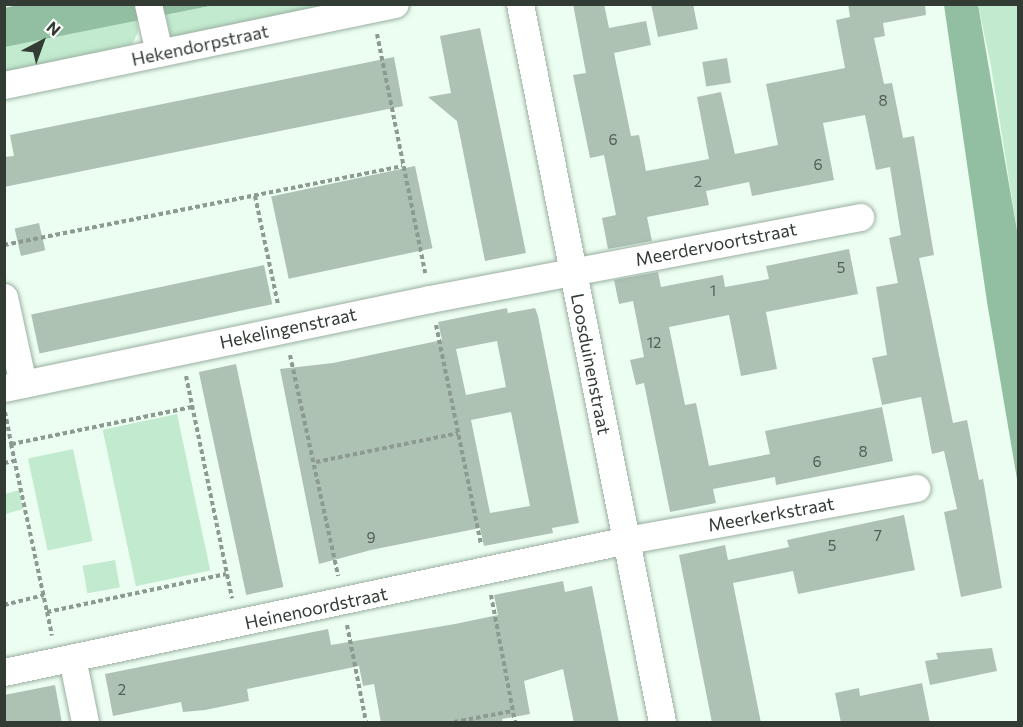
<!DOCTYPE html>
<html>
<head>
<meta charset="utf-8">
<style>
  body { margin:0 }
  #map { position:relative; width:1023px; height:727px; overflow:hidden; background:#ecfef1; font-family:Commissioner,sans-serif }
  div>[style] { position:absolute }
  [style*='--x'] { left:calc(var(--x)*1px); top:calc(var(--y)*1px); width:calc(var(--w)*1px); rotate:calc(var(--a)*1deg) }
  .green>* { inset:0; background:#c2eacf; transform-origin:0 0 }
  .water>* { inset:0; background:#92bfa1 }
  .building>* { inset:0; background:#adc2b3; transform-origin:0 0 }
  .path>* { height:4px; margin-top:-2px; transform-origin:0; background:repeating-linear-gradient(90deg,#8d9a90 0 4.5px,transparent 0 7.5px) }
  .roads { filter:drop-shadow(0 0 2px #9aafa0) drop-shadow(0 0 2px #9aafa0) }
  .minor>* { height:27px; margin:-13.5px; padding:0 13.5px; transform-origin:13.5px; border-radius:13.5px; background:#fff }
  span { translate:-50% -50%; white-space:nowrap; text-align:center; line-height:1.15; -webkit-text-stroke:4.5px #fff; paint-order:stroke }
  .number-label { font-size:15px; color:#525d54 }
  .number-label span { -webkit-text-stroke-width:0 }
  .street-label { font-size:18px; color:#333b35 }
  .frame { position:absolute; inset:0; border:6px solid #333b35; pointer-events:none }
  .north { position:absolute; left:12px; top:12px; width:60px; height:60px; -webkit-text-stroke:4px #fff; paint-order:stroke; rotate:41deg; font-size:16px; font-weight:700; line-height:24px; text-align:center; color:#333b35 }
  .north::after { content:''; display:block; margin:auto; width:21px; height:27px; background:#333b35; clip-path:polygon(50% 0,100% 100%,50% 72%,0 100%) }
</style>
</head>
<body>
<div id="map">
  <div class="green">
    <i style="clip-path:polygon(215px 5px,332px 5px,171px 38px,166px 15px)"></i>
    <i style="clip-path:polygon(978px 5px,1018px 5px,1018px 236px,991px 66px)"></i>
    <i style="clip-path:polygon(137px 20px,138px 32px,131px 47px,5px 73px,5px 47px)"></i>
    <i style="left:177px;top:414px;width:160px;height:76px;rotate:78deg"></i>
    <i style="left:73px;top:449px;width:94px;height:46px;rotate:78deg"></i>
    <i style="clip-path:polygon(19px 490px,23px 509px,5px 514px,5px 494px)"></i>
    <i style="left:115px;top:560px;width:28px;height:33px;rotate:80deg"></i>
  </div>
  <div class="water">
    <i style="clip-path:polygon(22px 4px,215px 5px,5px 47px,4px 8px)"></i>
    <i style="clip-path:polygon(944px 5px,978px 5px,1018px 236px,1018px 485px,987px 302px)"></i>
  </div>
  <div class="building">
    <i style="clip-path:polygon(573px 4px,604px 4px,609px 28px,646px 21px,651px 45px,614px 53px,631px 136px,639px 135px,646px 171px,709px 159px,697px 97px,721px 92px,735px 154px,778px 145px,766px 84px,845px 68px,836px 20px,850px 17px,848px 4px,925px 4px,926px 15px,883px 23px,885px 36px,874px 38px,884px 84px,892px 83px,903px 138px,914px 136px,934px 255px,919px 258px,953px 423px,967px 420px,979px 480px,983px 479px,1002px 588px,961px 597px,944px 512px,957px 509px,944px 451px,932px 454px,921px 397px,882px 405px,872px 358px,887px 355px,876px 287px,898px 283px,889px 238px,901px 235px,890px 167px,876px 170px,865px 115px,823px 123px,834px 180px,752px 196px,749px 182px,706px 191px,709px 205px,647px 217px,652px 241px,608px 249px,602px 218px,616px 215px,604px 155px,590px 158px,573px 75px,586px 73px)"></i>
    <i style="clip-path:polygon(651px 4px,693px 4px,698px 29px,658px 37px)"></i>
    <i style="clip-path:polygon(480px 28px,526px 253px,485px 261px,457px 121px,428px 97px,451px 93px,440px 36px)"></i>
    <i style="clip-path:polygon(394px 57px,403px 106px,4px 187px,4px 157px,14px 156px,10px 135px)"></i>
    <i style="left:727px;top:58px;width:25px;height:25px;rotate:81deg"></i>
    <i style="left:415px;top:166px;width:84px;height:147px;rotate:78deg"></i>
    <i style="left:39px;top:223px;width:28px;height:25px;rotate:77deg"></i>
    <i style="clip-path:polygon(849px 249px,858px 294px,766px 312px,777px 369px,741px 376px,729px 315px,669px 327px,685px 405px,696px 403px,709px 466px,770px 454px,765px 431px,882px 407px,893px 461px,776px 485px,775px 477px,713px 489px,716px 503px,670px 512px,644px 383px,636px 385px,630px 360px,644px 357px,633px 301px,619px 304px,614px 280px,658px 272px,661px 287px,723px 275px,725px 287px,769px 279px,766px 266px)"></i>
    <i style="left:264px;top:265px;width:40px;height:238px;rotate:78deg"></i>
    <i style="clip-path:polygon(evenodd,507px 308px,508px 313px,535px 308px,538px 316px,579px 523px,552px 528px,553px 533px,484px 546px,480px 528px,371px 550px,319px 564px,280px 369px,333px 363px,442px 340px,438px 322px,507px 308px,497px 341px,506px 387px,466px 395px,456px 349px,497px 341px,507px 308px,511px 412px,530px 506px,490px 513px,471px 420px,511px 412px)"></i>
    <i style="left:236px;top:364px;width:228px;height:38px;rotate:78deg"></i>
    <i style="clip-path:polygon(904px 515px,915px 570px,798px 594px,793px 571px,733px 583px,761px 723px,712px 723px,679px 555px,725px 545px,728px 560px,789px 547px,787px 540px)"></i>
    <i style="clip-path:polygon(563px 581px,565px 592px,592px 586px,619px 723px,574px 723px,563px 669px,524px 681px,530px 714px,502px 719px,503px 723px,381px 723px,374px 684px,363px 686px,359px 666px,247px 689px,249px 701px,205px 710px,183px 712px,181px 702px,113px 716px,105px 674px,328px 629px,331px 645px,455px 624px,498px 615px,494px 595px)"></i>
    <i style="clip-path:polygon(992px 648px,997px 671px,930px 685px,925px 661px,938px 659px,936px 653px)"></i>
    <i style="clip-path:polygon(922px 683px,930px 723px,841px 723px,835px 693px,859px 688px,860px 696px)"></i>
    <i style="clip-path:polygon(55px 685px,62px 723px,4px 723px,4px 695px)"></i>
  </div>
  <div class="path">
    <i style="--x:377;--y:34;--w:244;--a:78.6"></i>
    <i style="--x:255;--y:196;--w:110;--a:78"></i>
    <i style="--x:4;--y:245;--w:406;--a:-11.2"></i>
    <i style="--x:436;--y:325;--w:224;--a:78.4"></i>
    <i style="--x:290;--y:355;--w:226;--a:77.7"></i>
    <i style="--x:186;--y:376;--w:227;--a:78.3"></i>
    <i style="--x:192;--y:407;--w:185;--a:168.4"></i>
    <i style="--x:11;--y:444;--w:172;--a:77.9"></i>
    <i style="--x:47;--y:612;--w:183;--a:-12"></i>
    <i style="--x:5;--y:412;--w:33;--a:79"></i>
    <i style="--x:316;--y:462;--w:145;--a:-11.5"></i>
    <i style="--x:4;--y:463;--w:11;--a:-10"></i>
    <i style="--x:491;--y:595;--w:129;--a:79.3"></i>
    <i style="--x:4;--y:605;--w:41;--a:-14"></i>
    <i style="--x:47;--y:612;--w:24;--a:78"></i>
    <i style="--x:347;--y:625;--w:99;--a:78.9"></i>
    <i style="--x:454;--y:722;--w:60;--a:-10.6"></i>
  </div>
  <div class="roads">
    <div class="minor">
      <i style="--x:148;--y:4;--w:50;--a:77.3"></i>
      <i style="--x:520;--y:4;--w:732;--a:78.81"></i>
      <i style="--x:4;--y:85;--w:399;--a:-11.7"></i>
      <i style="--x:4;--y:297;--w:89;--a:77.7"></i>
      <i style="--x:4;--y:388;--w:435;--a:-11.8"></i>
      <i style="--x:430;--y:299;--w:438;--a:-10.8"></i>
      <i style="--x:72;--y:658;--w:65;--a:78.5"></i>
      <i style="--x:4;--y:672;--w:637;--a:-11.96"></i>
      <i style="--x:627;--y:540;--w:294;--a:-10.2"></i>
    </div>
  </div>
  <div class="number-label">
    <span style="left:883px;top:101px">8</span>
    <span style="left:613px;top:140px">6</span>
    <span style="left:818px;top:165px">6</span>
    <span style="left:698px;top:182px">2</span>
    <span style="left:841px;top:268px">5</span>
    <span style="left:713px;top:291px">1</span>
    <span style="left:654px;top:343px">12</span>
    <span style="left:863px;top:452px">8</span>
    <span style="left:817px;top:462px">6</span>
    <span style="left:878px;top:536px">7</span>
    <span style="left:371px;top:538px">9</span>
    <span style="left:832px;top:546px">5</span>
    <span style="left:122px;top:690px">2</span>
  </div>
  <div class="street-label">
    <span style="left:200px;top:45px;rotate:-12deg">Hekendorpstraat</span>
    <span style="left:716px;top:244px;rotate:-11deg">Meerdervoortstraat</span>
    <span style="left:288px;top:328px;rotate:-12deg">Hekelingenstraat</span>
    <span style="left:591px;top:364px;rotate:79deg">Loosduinenstraat</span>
    <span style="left:771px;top:514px;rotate:-10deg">Meerkerkstraat</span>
    <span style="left:316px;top:608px;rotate:-12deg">Heinenoordstraat</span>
  </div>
  <div class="frame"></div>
  <div class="north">N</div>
</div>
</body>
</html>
